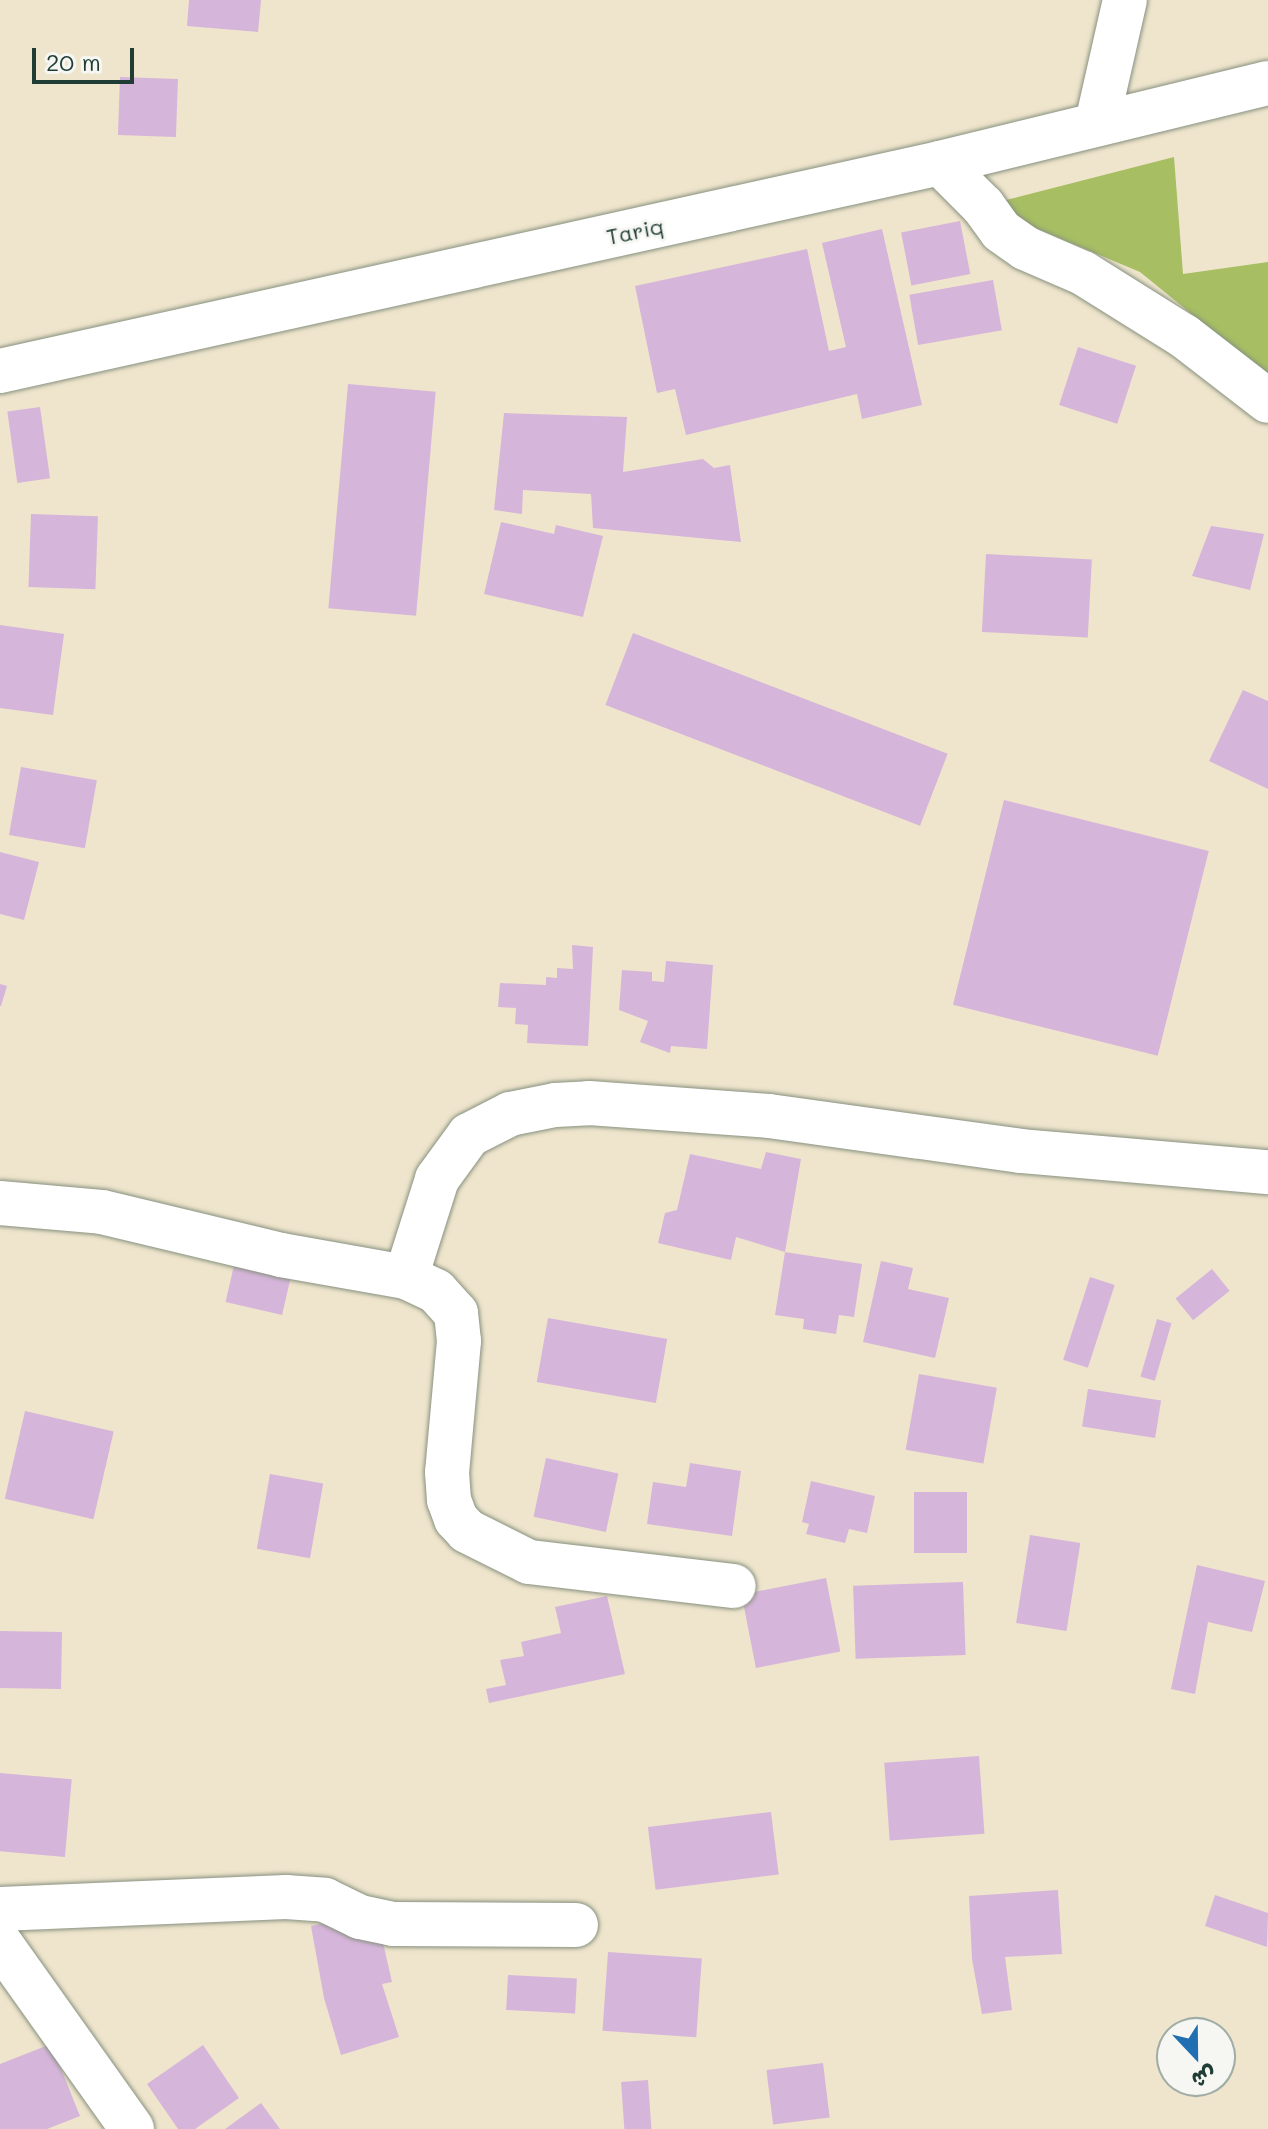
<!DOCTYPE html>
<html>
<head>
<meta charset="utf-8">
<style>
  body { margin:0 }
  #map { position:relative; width:1268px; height:2129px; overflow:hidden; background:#efe5cc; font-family:Mali,"Playpen Sans Arabic",sans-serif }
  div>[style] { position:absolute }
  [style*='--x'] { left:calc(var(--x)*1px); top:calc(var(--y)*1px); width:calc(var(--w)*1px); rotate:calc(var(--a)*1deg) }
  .green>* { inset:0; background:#a7be63 }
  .building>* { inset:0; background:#d6b5da; transform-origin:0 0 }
  .roads { filter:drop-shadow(0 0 2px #879180) drop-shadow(0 0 2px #879180) }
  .minor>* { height:44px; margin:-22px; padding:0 22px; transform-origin:22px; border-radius:22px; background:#fff }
  .major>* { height:44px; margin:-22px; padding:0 22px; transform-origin:22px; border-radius:22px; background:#fff }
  span { translate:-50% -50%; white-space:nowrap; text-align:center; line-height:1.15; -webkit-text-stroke:6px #f6f6f2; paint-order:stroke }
  .street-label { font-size:22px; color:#1f3d34 }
  .north { position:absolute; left:1156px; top:2017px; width:80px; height:80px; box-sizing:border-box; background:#f6f6f2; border:2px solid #a0aca6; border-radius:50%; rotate:158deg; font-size:22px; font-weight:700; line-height:32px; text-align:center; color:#1f3d34 }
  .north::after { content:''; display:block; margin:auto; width:28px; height:36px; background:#1f6fb2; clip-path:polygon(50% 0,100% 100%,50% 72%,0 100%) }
  .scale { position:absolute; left:32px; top:48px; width:102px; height:36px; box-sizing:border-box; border:4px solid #1f3d34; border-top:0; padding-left:10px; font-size:24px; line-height:28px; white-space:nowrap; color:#1f3d34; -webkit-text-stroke:6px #f6f6f2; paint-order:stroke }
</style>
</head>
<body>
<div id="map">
  <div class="green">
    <i style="clip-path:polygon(1174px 157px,1183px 274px,1268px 262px,1268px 376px,1140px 272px,983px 206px)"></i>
  </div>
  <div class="building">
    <i style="clip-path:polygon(189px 0,261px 0,258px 32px,187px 26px)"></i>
    <i style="left:120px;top:77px;width:58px;height:58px;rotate:2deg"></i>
    <i style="left:960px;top:221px;width:54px;height:60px;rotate:79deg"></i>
    <i style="clip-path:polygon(882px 229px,922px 405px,862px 419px,857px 394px,686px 435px,675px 389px,657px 393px,635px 286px,807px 249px,829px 351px,846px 347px,822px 243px)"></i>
    <i style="left:993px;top:280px;width:51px;height:85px;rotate:80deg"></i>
    <i style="left:1078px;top:347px;width:61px;height:61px;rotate:18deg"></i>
    <i style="left:348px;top:384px;width:88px;height:225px;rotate:5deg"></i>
    <i style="left:40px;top:407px;width:72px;height:33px;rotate:82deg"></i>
    <i style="clip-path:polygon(504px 413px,627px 417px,623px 472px,703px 459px,714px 468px,730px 465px,741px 542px,593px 528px,591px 494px,523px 490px,522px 514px,494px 510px)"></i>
    <i style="left:31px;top:514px;width:67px;height:73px;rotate:2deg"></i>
    <i style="clip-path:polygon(501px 522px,554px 534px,556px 525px,603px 536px,583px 617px,484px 594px)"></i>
    <i style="clip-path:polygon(1211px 526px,1264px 534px,1250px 590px,1192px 576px)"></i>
    <i style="left:986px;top:554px;width:106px;height:78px;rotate:3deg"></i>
    <i style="clip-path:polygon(0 625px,64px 634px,53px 715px,0 708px)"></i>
    <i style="left:633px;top:633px;width:337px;height:77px;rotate:21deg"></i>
    <i style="clip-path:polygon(1243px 690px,1268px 701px,1268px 789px,1209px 761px)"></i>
    <i style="left:21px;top:767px;width:77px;height:69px;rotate:10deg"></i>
    <i style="left:1004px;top:800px;width:211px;height:211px;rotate:14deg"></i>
    <i style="clip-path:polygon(0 852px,39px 862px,24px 920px,0 914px)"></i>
    <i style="clip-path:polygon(572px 945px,593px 947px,588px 1046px,527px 1043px,528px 1025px,515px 1024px,516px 1008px,498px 1007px,500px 983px,546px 985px,546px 977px,557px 978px,557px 968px,573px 969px)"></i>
    <i style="clip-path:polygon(666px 961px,713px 965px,707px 1049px,671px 1046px,670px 1053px,640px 1042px,648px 1021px,619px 1010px,622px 970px,652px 972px,652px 981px,664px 982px)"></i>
    <i style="clip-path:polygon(0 984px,7px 986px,1px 1006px,0 1006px)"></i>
    <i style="clip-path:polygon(766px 1152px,801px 1159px,785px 1252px,736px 1237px,731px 1260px,658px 1243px,665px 1213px,677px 1210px,690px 1154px,761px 1169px)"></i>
    <i style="clip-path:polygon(785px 1252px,862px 1264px,854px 1317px,839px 1315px,836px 1334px,803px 1329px,804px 1319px,775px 1315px)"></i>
    <i style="left:235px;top:1261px;width:58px;height:42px;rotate:13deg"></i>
    <i style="clip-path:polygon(881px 1261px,913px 1268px,908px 1289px,949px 1298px,935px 1358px,863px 1342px)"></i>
    <i style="left:1212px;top:1269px;width:28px;height:47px;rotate:51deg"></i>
    <i style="left:1090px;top:1277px;width:26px;height:87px;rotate:18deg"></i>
    <i style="left:548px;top:1318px;width:121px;height:65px;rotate:10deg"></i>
    <i style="left:1157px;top:1319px;width:15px;height:60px;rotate:16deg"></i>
    <i style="left:919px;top:1374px;width:79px;height:77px;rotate:10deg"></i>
    <i style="left:1088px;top:1389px;width:74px;height:38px;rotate:9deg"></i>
    <i style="left:25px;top:1411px;width:91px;height:90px;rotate:13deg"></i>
    <i style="left:546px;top:1458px;width:74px;height:60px;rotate:12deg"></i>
    <i style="clip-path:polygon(690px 1463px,741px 1471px,732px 1536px,647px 1524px,653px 1482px,686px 1487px)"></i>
    <i style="left:270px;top:1474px;width:54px;height:76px;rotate:10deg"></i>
    <i style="clip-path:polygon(811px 1481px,875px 1496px,867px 1533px,849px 1529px,845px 1543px,806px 1534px,809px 1524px,802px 1522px)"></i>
    <i style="left:914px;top:1492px;width:53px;height:61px"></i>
    <i style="left:1030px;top:1535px;width:51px;height:89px;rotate:9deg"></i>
    <i style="clip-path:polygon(1197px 1565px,1265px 1581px,1252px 1632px,1208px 1622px,1195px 1694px,1171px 1689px)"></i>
    <i style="left:826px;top:1578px;width:75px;height:86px;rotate:79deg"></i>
    <i style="left:963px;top:1582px;width:73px;height:110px;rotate:88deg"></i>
    <i style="clip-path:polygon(607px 1596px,625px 1674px,489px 1703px,486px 1689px,506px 1685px,500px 1660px,524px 1656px,521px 1642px,561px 1633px,555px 1607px)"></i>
    <i style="left:0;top:1631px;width:62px;height:57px;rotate:1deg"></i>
    <i style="left:979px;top:1756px;width:78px;height:95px;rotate:86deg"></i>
    <i style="left:0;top:1773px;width:72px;height:78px;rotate:5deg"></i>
    <i style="left:771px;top:1812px;width:63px;height:124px;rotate:83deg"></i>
    <i style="clip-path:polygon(1058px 1890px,1062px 1954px,1005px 1957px,1012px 2010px,982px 2014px,972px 1959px,969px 1896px)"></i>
    <i style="clip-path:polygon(1215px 1895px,1268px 1913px,1267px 1947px,1205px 1926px)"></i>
    <i style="clip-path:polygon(376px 1912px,392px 1982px,382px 1984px,399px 2037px,341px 2055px,324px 1998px,311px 1926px)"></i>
    <i style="left:608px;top:1952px;width:94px;height:79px;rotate:4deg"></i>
    <i style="left:508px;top:1975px;width:69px;height:35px;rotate:3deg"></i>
    <i style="clip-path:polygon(51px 2044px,80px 2116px,47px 2129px,0 2129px,0 2064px)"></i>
    <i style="clip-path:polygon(203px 2045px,239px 2098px,195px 2129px,178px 2129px,147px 2084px)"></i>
    <i style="left:823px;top:2063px;width:55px;height:57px;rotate:83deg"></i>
    <i style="left:648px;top:2080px;width:49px;height:27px;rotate:86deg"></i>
    <i style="clip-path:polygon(261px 2103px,280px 2129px,225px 2129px)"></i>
  </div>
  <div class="roads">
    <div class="minor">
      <i style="--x:1097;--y:123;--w:126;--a:-77.2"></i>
      <i style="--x:940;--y:163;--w:61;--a:45"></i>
      <i style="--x:983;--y:206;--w:31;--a:54"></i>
      <i style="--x:1001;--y:231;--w:29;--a:35"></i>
      <i style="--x:1025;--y:248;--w:63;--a:23.3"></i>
      <i style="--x:1083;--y:273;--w:119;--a:32"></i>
      <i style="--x:1184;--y:336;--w:106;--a:37.7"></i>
      <i style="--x:0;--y:1203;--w:102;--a:5"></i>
      <i style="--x:102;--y:1212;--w:184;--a:13.5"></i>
      <i style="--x:281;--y:1255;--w:127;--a:10"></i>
      <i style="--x:406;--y:1277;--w:33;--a:25"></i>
      <i style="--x:436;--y:1291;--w:30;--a:48"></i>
      <i style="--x:456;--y:1313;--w:28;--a:84"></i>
      <i style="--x:459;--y:1341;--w:132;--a:95.2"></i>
      <i style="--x:447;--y:1472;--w:28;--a:86"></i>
      <i style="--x:449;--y:1500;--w:20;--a:70"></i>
      <i style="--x:456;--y:1519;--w:16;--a:47"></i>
      <i style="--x:467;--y:1531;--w:69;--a:26.6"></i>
      <i style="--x:529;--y:1562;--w:206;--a:6.7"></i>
      <i style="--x:406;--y:1277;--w:103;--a:-72.4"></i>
      <i style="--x:437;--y:1179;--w:54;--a:-54"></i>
      <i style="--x:469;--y:1135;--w:46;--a:-27.1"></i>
      <i style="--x:510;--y:1114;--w:46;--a:-11.3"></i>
      <i style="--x:555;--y:1105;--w:34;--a:-3"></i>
      <i style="--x:589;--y:1103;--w:180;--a:4.1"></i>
      <i style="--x:769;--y:1116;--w:254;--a:7.9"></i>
      <i style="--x:1021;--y:1151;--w:248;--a:4.9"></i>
      <i style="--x:0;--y:1909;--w:286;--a:-2.4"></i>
      <i style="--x:286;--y:1897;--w:39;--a:4"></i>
      <i style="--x:325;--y:1900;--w:39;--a:26"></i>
      <i style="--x:360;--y:1917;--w:34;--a:12"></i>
      <i style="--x:393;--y:1924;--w:183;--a:0.3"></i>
      <i style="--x:0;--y:1943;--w:228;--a:54.6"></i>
    </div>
    <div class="major">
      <i style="--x:0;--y:371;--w:963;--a:-12.48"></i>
      <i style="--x:940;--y:163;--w:338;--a:-13.7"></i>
    </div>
  </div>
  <div class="street-label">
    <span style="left:635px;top:231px;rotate:-12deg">Tariq</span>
  </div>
  <div class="north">ش</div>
  <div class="scale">20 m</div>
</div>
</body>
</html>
